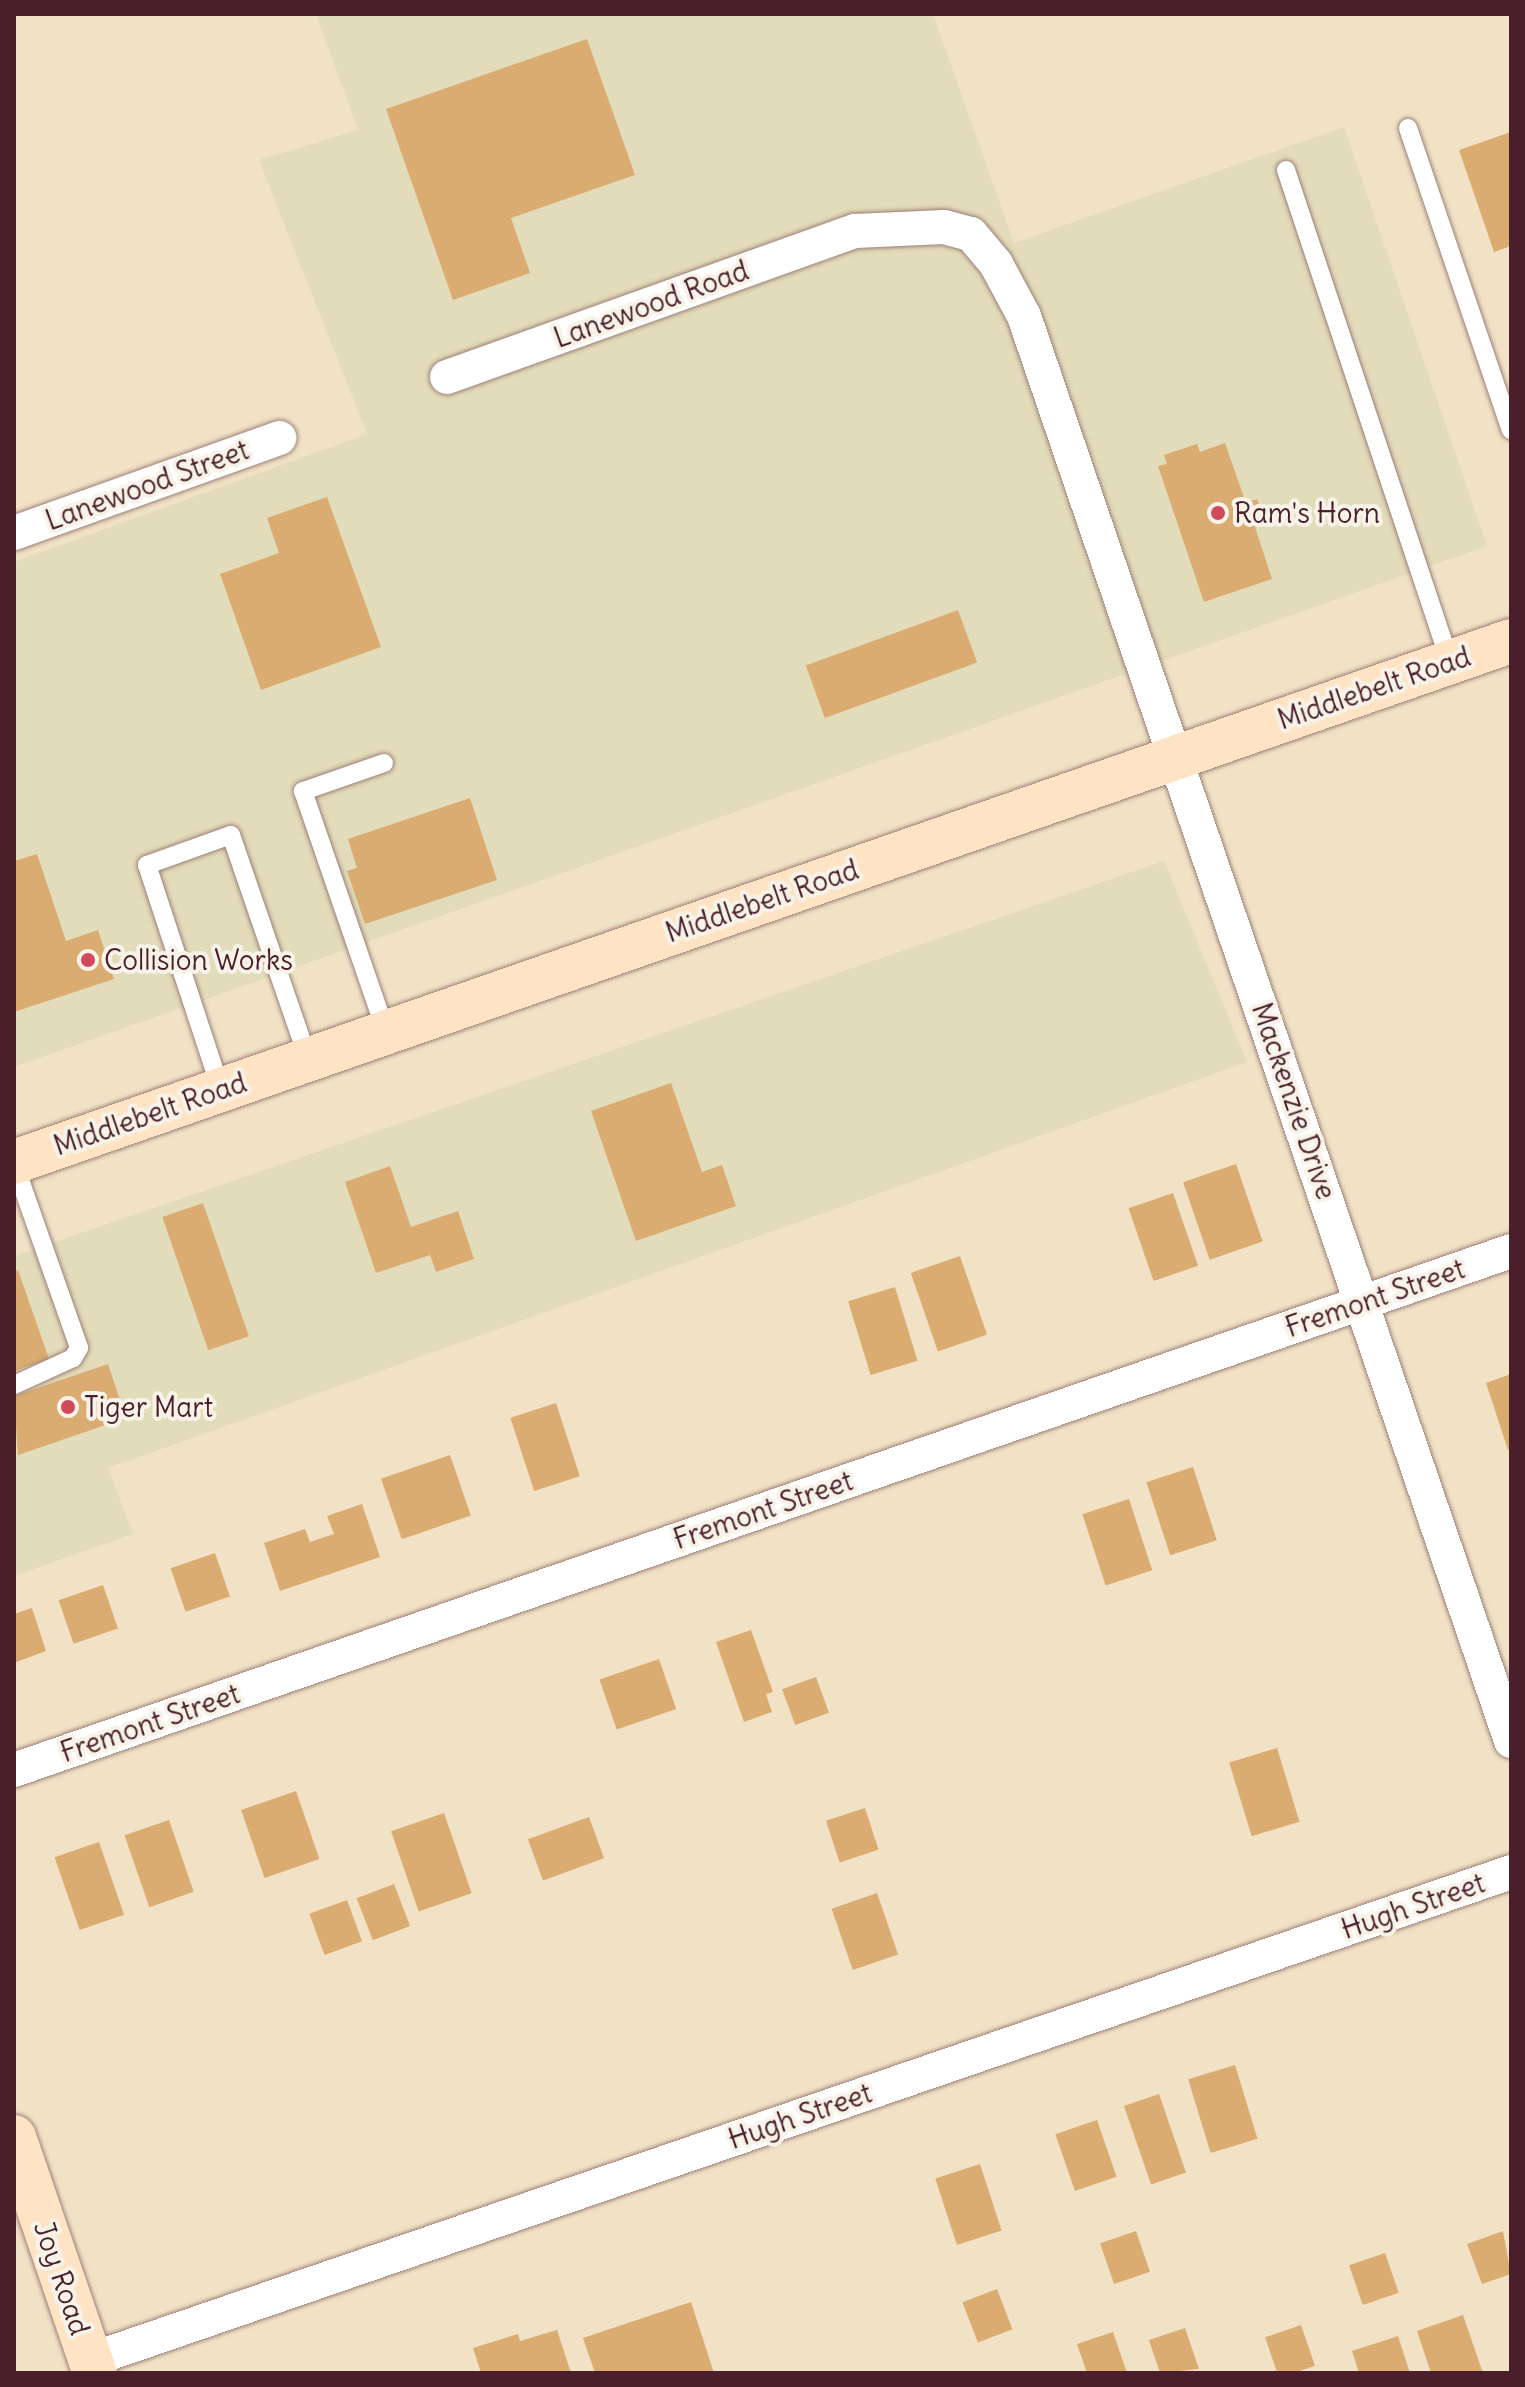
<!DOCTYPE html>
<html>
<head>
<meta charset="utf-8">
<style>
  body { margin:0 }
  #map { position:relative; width:1525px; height:2387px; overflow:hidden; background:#f1e2c6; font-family:Delius,sans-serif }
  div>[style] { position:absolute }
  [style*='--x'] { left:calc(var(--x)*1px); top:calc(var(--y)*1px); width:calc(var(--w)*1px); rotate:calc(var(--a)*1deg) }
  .built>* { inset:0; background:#e2dcba }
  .building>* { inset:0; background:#daac72; transform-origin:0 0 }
  .roads { filter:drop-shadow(0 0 2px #9e8078) drop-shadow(0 0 2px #9e8078) }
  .lane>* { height:18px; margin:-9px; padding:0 9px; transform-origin:9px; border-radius:9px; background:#fff }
  .street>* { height:34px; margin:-17px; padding:0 17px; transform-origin:17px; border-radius:17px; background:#fff }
  .secondary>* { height:44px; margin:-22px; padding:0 22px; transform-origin:22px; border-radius:22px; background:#fee4c5 }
  .dots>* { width:22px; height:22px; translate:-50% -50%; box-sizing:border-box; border:4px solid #f7f3e8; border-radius:50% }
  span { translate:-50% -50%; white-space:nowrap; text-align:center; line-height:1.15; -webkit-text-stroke:8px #f7f3e8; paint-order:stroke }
  .street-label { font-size:28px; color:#4a1f2b }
  .poi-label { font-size:28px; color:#4a1f2b }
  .left { translate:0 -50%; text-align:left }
  .frame { position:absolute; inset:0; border:16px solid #4a1f2b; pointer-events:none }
</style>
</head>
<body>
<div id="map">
  <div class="built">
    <i style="clip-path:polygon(316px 14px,933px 14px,1014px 243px,1344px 127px,1487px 546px,14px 1067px,14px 562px,367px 434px,259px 160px,358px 130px)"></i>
    <i style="clip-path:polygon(1164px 861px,1247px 1062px,108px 1468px,133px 1534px,14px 1576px,14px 1256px)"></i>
  </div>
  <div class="building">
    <i style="clip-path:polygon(587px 39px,635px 175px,511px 218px,530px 273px,453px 300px,386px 109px)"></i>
    <i style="clip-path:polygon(1511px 132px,1511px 246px,1494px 252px,1459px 150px)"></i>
    <i style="clip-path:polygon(1225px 443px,1246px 503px,1257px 499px,1266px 524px,1255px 527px,1272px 579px,1204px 602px,1158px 466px,1167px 464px,1164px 455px,1197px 444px,1200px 452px)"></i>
    <i style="clip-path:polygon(327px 497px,381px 647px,261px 690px,220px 574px,279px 553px,267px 518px)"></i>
    <i style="left:958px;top:610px;width:56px;height:162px;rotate:70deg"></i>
    <i style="clip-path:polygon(470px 798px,497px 880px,365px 924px,347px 871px,357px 868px,348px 839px)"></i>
    <i style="clip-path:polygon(37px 854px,66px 941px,98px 930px,114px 979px,14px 1012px,14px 861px)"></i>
    <i style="clip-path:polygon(671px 1083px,702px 1172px,722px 1165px,736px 1206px,636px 1241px,591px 1111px)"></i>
    <i style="left:1236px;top:1164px;width:82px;height:56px;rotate:71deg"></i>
    <i style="clip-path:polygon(390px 1166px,411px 1227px,458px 1211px,474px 1259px,436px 1272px,430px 1255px,376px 1273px,345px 1182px)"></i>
    <i style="left:1173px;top:1193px;width:77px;height:47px;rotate:71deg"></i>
    <i style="left:203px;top:1203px;width:141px;height:43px;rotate:71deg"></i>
    <i style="left:960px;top:1256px;width:83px;height:52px;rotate:71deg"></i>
    <i style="clip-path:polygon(18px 1270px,49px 1359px,14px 1371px,14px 1272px)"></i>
    <i style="left:895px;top:1287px;width:77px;height:49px;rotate:73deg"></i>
    <i style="clip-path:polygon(108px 1364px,126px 1418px,18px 1455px,14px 1396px)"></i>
    <i style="clip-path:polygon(1511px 1374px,1511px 1449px,1508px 1450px,1486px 1383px)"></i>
    <i style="left:556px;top:1403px;width:77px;height:48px;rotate:72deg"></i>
    <i style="left:450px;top:1455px;width:64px;height:73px;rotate:71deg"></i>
    <i style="left:1193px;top:1467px;width:77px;height:49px;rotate:72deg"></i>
    <i style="left:1129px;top:1499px;width:75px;height:49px;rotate:72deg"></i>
    <i style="clip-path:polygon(362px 1504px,380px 1557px,280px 1591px,264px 1543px,305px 1529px,310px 1542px,334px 1534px,327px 1516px)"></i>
    <i style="left:215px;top:1553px;width:46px;height:47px;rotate:71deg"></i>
    <i style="left:103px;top:1585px;width:46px;height:47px;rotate:71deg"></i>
    <i style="clip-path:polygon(32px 1608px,46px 1651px,14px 1663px,14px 1614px)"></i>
    <i style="clip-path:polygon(751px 1630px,773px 1692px,766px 1694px,772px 1712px,744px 1722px,716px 1642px)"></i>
    <i style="left:659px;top:1659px;width:53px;height:63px;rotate:71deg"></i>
    <i style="left:816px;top:1677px;width:38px;height:36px;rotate:70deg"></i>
    <i style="left:1277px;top:1748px;width:77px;height:50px;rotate:73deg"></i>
    <i style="left:296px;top:1791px;width:72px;height:58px;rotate:71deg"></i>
    <i style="left:865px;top:1808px;width:44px;height:41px;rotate:72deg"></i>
    <i style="left:444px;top:1813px;width:85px;height:56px;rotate:71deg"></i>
    <i style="left:589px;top:1817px;width:44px;height:65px;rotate:70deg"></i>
    <i style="left:169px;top:1820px;width:76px;height:47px;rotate:71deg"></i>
    <i style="left:99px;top:1842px;width:77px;height:47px;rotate:71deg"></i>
    <i style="left:394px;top:1884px;width:45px;height:40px;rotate:69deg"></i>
    <i style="left:877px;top:1893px;width:65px;height:48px;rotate:71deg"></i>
    <i style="left:347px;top:1900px;width:44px;height:40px;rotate:70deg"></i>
    <i style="left:1235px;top:2065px;width:77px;height:49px;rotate:73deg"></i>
    <i style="left:1159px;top:2094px;width:83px;height:37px;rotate:71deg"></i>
    <i style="left:1097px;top:2120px;width:60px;height:44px;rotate:71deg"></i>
    <i style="left:980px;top:2164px;width:70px;height:47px;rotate:72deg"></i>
    <i style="left:1136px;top:2231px;width:43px;height:38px;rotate:71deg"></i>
    <i style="clip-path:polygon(1503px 2231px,1511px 2274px,1482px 2284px,1467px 2244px)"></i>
    <i style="left:1385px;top:2253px;width:42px;height:38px;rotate:71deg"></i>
    <i style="left:997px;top:2289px;width:43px;height:37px;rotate:69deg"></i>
    <i style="clip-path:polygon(691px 2302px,714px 2373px,595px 2373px,583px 2338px)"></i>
    <i style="clip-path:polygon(1463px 2315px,1483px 2373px,1431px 2373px,1417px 2331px)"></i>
    <i style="left:1301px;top:2325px;width:43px;height:38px;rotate:71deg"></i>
    <i style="clip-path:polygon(1185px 2328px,1199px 2369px,1160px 2373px,1149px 2340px)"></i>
    <i style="clip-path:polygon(557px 2330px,571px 2373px,481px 2373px,473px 2348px,518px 2334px,520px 2341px)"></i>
    <i style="clip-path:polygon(1113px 2332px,1127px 2373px,1087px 2373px,1077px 2344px)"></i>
    <i style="clip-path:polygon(1398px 2336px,1410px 2373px,1359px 2373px,1352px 2351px)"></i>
  </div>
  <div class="roads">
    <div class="lane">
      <i style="--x:1408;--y:128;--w:319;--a:71.2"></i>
      <i style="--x:1286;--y:170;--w:519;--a:71.57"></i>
      <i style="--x:384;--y:763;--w:86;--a:160.9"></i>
      <i style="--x:303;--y:791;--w:255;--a:71"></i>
      <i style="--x:221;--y:1090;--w:237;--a:-108.2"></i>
      <i style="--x:147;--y:865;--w:89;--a:-19.7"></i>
      <i style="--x:231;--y:835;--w:237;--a:71"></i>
      <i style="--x:14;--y:1163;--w:196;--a:70.6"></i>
      <i style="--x:79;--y:1348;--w:12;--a:121"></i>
      <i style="--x:73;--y:1358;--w:65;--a:155.4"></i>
    </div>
    <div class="street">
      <i style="--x:447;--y:377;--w:433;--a:-19.7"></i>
      <i style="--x:855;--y:231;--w:89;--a:-2.6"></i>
      <i style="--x:944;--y:227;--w:28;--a:15"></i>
      <i style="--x:971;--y:234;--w:39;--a:50"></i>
      <i style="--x:996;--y:264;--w:59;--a:61.7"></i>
      <i style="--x:1024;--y:316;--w:1506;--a:71.13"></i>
      <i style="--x:14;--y:533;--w:282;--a:-19.7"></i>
      <i style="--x:14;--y:1770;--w:1584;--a:-19.12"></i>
      <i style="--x:90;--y:2360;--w:1502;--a:-18.95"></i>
    </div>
    <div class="secondary">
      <i style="--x:14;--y:1162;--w:1585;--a:-19.19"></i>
      <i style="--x:14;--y:2137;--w:250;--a:71.1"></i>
    </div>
  </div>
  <div class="dots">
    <i style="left:1218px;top:513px;background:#d1495b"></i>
    <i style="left:88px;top:960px;background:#d1495b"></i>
    <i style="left:68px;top:1407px;background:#d1495b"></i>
  </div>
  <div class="street-label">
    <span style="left:651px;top:304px;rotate:-20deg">Lanewood Road</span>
    <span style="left:147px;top:485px;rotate:-20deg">Lanewood Street</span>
    <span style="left:1374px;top:688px;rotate:-19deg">Middlebelt Road</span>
    <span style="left:762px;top:901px;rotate:-19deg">Middlebelt Road</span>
    <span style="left:1294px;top:1101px;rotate:71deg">Mackenzie Drive</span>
    <span style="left:150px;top:1114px;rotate:-19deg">Middlebelt Road</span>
    <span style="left:1375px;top:1298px;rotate:-19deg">Fremont Street</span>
    <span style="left:763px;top:1510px;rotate:-19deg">Fremont Street</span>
    <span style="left:150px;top:1723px;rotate:-19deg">Fremont Street</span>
    <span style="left:1413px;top:1906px;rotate:-19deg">Hugh Street</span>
    <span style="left:800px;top:2116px;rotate:-19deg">Hugh Street</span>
    <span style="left:62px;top:2278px;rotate:71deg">Joy Road</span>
  </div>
  <div class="poi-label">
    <span class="left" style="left:1234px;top:513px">Ram's Horn</span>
    <span class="left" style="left:104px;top:960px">Collision Works</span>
    <span class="left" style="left:84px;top:1407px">Tiger Mart</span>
  </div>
  <div class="frame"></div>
</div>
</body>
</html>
